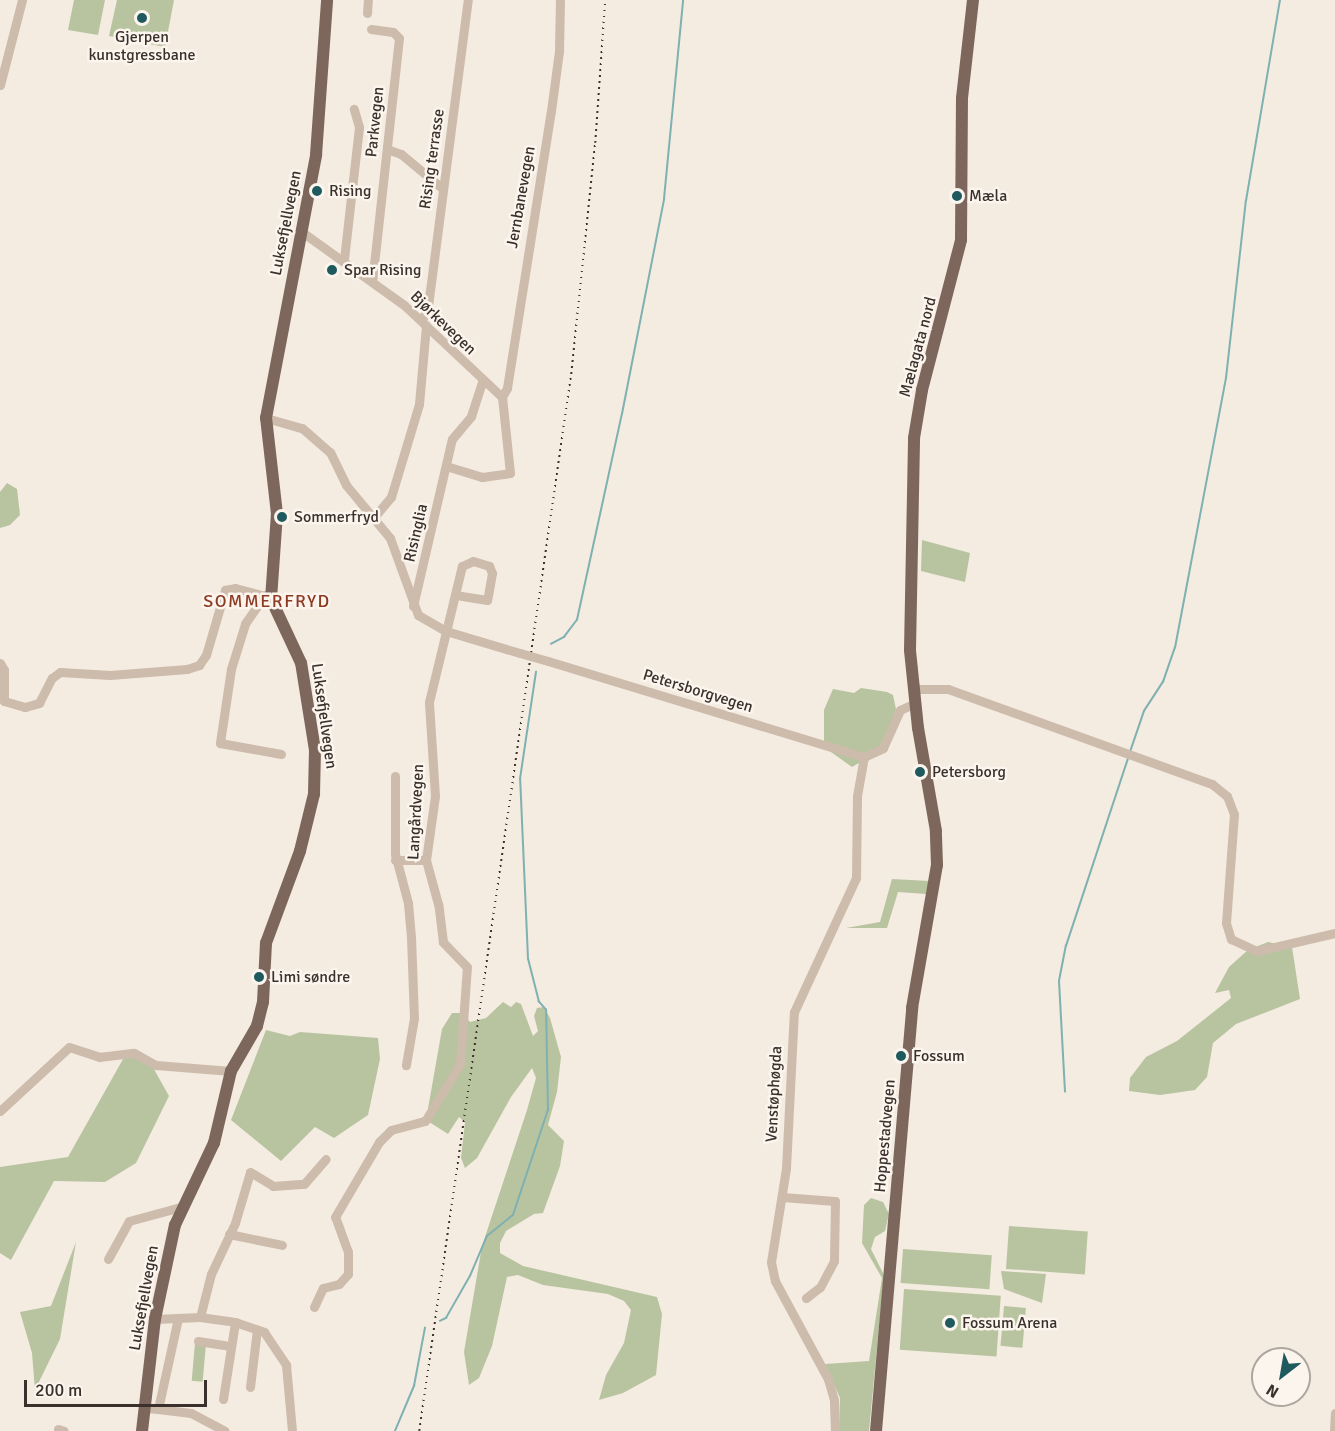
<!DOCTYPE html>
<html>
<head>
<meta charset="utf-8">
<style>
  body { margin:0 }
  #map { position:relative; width:1335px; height:1431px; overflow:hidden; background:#f4ebe1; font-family:Signika,sans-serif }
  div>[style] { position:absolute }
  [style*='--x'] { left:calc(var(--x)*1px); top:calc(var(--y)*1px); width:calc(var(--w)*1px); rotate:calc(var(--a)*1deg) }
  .green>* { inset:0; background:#b8c4a0; transform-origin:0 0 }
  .stream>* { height:1.5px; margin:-0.75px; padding:0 0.75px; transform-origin:0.75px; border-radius:0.75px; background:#7fb0b2 }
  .minor>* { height:9px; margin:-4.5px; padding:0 4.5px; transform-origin:4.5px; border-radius:4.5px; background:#cdbbac }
  .major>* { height:12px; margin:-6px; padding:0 6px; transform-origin:6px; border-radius:6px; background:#7d675c }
  .rail>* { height:1.5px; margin-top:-0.75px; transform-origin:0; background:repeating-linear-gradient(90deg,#3b302b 0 1.5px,transparent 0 6px) }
  .minor-bridge>* { height:9px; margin:-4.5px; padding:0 4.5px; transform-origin:4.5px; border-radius:4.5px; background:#cdbbac }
  .dots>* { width:16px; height:16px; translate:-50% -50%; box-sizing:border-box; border:3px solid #fbf5ee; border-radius:50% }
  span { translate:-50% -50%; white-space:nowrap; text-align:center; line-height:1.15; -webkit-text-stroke:5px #fbf5ee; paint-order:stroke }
  .poi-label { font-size:16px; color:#3b302b }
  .left { translate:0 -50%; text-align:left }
  .street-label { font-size:16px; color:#3b302b }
  .neighbourhood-label { font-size:18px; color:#8c3b22; letter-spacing:1.5px }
  .north { position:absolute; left:1251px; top:1347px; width:60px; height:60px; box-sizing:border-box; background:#fbf5ee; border:2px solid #aea6a0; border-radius:50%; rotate:211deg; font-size:16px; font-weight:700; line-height:24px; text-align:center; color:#3b302b }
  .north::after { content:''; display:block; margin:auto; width:21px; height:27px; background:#1f5a5e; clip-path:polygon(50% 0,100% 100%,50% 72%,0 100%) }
  .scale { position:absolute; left:24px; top:1380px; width:183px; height:27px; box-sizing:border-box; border:3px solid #3b302b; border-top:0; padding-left:8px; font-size:18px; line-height:21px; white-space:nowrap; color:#3b302b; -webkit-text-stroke:4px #fbf5ee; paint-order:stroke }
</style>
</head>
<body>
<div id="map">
  <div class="green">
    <i style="clip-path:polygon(74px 0,105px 0,98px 35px,68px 30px)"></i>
    <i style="clip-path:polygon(117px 0,174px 0,165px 47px,109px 36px)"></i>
    <i style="clip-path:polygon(7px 483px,17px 489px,20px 515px,10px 525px,0 528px,0 492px)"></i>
    <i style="clip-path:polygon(922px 540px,970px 553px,965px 582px,921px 571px)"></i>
    <i style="clip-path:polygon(861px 688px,887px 692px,893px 695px,896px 709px,889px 732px,874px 754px,852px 767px,824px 747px,824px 710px,833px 689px,854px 693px)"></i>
    <i style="clip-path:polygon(892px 879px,929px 881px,926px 894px,898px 892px,887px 928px,846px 928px,880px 922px)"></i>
    <i style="clip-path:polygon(1268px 942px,1292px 947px,1300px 999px,1236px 1024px,1213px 1043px,1207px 1077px,1195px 1090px,1160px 1095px,1129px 1091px,1130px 1078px,1146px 1057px,1177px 1041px,1231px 998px,1229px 990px,1215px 993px,1229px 967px,1248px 950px)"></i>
    <i style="clip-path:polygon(503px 1002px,511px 1007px,516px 1002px,521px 1004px,533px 1036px,538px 1031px,534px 1016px,537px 1008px,544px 1007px,550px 1018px,561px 1057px,557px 1092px,548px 1125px,564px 1141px,560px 1166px,543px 1213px,534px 1214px,506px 1231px,500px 1243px,500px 1253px,523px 1266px,657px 1297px,662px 1314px,656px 1375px,623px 1393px,599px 1400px,606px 1375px,624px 1343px,631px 1310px,624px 1301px,608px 1294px,543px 1285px,518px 1275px,507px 1277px,492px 1346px,479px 1378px,469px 1385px,464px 1352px,482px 1246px,527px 1110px,536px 1078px,532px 1068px,511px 1097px,477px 1158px,465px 1168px,461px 1158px,465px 1122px,459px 1117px,448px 1134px,426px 1120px,442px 1029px,452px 1013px,463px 1013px,470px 1022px,486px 1018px)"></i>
    <i style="clip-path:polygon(266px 1030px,290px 1036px,300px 1032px,378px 1038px,380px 1059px,368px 1115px,334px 1138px,315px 1127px,281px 1161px,231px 1120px)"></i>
    <i style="clip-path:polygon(127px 1052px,151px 1064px,169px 1096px,136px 1163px,105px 1182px,54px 1181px,11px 1260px,0 1253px,0 1167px,68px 1157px)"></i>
    <i style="clip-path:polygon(871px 1198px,883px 1202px,889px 1214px,885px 1231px,875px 1237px,871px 1249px,884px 1275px,869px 1431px,839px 1431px,840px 1398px,825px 1364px,869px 1361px,882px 1278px,862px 1243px,864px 1205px)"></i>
    <i style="left:1009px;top:1226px;width:79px;height:43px;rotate:4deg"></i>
    <i style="clip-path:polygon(76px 1242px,60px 1339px,35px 1390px,32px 1353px,20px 1312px,51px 1306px)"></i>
    <i style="left:903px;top:1249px;width:89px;height:34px;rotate:4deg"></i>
    <i style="clip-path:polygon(1001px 1271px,1046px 1274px,1042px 1303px,1004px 1289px)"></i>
    <i style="left:904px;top:1289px;width:97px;height:61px;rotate:4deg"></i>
    <i style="left:1004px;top:1306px;width:22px;height:40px;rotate:5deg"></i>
    <i style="left:195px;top:1343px;width:11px;height:38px;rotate:5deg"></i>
  </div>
  <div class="stream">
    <i style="--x:551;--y:644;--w:15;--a:-28"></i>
    <i style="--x:564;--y:637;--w:21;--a:-53"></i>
    <i style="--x:577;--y:620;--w:211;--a:-77.7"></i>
    <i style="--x:622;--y:414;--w:219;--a:-78.9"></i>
    <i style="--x:664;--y:199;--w:200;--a:-84.5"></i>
    <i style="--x:1130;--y:752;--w:43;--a:-71.1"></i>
    <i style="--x:1144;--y:711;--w:35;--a:-57"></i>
    <i style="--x:1163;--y:682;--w:36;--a:-71"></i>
    <i style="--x:1175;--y:648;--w:275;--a:-79.3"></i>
    <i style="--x:1226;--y:378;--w:178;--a:-83.6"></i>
    <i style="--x:1246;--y:201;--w:204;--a:-80.4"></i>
    <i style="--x:1065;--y:1092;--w:111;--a:-93.1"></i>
    <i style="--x:1059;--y:981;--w:36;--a:-79"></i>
    <i style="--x:1066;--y:946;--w:197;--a:-71.7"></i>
    <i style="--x:440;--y:1321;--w:7;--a:-27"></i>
    <i style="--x:446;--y:1318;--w:48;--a:-60.3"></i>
    <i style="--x:470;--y:1276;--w:43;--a:-67"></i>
    <i style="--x:487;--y:1236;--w:33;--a:-39"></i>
    <i style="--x:513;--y:1215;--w:111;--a:-71.6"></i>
    <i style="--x:548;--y:1110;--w:100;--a:-91.1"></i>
    <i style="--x:546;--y:1010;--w:11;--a:-131"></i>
    <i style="--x:539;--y:1002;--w:44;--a:-104.3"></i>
    <i style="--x:528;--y:959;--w:180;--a:-92.5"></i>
    <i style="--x:520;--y:779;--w:108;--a:-81.5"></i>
    <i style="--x:395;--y:1431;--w:49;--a:-67.1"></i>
    <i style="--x:414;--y:1386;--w:59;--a:-79.3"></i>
  </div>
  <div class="minor">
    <i style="--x:367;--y:13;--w:13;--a:-86"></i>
    <i style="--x:371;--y:29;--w:22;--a:8"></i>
    <i style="--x:393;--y:32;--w:8;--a:45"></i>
    <i style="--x:399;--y:38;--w:244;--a:96.3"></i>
    <i style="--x:0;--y:85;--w:88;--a:-75.5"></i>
    <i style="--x:387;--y:149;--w:15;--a:20"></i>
    <i style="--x:401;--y:154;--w:53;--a:39.7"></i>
    <i style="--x:302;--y:232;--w:125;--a:35.6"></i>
    <i style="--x:404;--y:305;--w:134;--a:43.2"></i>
    <i style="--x:344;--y:259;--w:133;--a:-83.5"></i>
    <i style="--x:359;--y:127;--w:19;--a:-106"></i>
    <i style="--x:422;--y:320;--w:15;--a:-67"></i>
    <i style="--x:428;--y:306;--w:309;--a:-82.6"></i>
    <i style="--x:502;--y:397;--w:10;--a:-61"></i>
    <i style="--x:507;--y:388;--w:280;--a:-81"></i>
    <i style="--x:551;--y:111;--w:61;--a:-82.4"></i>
    <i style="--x:559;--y:51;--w:51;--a:-88.9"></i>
    <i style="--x:266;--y:418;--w:37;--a:16"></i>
    <i style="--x:302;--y:428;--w:37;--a:41"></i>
    <i style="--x:330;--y:452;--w:37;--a:64"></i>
    <i style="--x:346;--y:485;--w:69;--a:50.3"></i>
    <i style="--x:390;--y:538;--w:82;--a:70"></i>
    <i style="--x:418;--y:615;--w:32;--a:30"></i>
    <i style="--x:446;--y:631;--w:77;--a:16.6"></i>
    <i style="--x:446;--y:466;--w:38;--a:17"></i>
    <i style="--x:482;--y:477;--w:28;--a:-8"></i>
    <i style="--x:510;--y:473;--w:76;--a:-96"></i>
    <i style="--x:375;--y:516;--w:25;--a:-50"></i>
    <i style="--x:391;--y:497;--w:97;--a:-73.2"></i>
    <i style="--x:419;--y:404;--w:79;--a:-84.9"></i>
    <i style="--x:265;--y:595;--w:35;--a:125"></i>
    <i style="--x:245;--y:624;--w:47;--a:107.3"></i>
    <i style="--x:231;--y:669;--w:75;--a:98.5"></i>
    <i style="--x:220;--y:743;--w:62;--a:10.2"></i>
    <i style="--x:413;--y:606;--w:171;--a:-76.9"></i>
    <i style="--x:452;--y:439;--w:30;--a:-50"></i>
    <i style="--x:471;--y:416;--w:36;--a:-72"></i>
    <i style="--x:548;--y:661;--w:330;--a:16.9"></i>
    <i style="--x:864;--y:757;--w:21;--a:-25"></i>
    <i style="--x:883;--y:748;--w:42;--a:-65.9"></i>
    <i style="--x:900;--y:710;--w:17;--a:-25"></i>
    <i style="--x:0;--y:663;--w:8;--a:60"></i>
    <i style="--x:4;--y:670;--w:31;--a:90"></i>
    <i style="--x:4;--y:701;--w:22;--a:16"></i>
    <i style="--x:25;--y:707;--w:15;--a:-16"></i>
    <i style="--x:39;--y:703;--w:28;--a:-63"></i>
    <i style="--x:52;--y:678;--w:10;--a:-37"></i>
    <i style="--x:60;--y:672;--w:50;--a:3.4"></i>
    <i style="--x:110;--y:675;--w:77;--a:-4.5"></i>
    <i style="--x:187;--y:669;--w:13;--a:-18"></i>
    <i style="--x:199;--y:665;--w:12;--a:-55"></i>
    <i style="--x:206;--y:655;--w:68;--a:-73.7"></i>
    <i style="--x:225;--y:590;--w:10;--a:-11"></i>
    <i style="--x:235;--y:588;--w:28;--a:15"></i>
    <i style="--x:913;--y:689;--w:35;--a:0"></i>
    <i style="--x:948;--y:689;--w:281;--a:19.8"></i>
    <i style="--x:1212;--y:784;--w:19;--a:39"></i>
    <i style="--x:1227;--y:796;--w:19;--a:69"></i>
    <i style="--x:1234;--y:814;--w:109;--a:94.2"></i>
    <i style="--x:1226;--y:923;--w:17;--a:73"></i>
    <i style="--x:1231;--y:939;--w:29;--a:25"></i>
    <i style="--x:1257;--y:951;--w:80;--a:-13"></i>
    <i style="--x:395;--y:776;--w:78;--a:90"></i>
    <i style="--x:395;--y:854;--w:51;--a:75.1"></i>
    <i style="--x:408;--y:903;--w:34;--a:85"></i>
    <i style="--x:411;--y:937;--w:81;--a:87.9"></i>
    <i style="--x:414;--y:1018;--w:48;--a:99.7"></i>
    <i style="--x:395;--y:860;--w:31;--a:0"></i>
    <i style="--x:0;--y:1111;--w:94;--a:-42.8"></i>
    <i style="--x:69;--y:1047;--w:32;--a:18"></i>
    <i style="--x:99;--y:1057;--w:35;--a:-7"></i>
    <i style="--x:134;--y:1053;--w:25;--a:29"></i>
    <i style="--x:156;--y:1065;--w:75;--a:4.6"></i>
    <i style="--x:782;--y:1197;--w:53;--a:4.3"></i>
    <i style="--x:835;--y:1201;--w:60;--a:91"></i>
    <i style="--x:834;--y:1261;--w:30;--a:118"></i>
    <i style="--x:820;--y:1287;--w:18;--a:142"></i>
    <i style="--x:229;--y:1234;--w:54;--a:11.7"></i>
    <i style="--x:108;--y:1259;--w:43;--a:-61.1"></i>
    <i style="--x:129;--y:1221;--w:54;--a:-15.1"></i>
    <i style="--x:314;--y:1307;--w:21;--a:-65"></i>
    <i style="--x:323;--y:1288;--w:16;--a:-14"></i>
    <i style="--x:339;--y:1284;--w:13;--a:-48"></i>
    <i style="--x:348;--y:1274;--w:22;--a:-90"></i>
    <i style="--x:348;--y:1252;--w:37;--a:-110"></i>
    <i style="--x:335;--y:1217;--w:87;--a:-59.6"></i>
    <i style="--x:379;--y:1142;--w:17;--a:-45"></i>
    <i style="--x:391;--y:1130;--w:35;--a:-15"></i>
    <i style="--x:425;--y:1121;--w:67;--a:-58.4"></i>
    <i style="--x:460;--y:1064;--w:97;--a:-85.9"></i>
    <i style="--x:467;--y:967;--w:35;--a:-134"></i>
    <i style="--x:443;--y:942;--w:38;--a:-97"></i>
    <i style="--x:438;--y:904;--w:46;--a:-105.3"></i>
    <i style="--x:426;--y:860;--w:65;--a:-82"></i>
    <i style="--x:435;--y:796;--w:94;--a:-93.7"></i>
    <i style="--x:429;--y:702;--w:140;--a:-76.4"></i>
    <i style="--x:462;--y:566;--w:12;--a:-24"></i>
    <i style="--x:473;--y:561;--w:17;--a:17"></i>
    <i style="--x:489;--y:566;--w:8;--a:67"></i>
    <i style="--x:492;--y:573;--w:27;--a:100"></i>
    <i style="--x:487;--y:600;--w:31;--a:-171"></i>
    <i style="--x:200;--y:1317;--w:44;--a:-75.7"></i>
    <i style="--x:211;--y:1274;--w:56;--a:-64.8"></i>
    <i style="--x:235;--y:1223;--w:53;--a:-73.6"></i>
    <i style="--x:250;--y:1172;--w:27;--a:31"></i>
    <i style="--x:273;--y:1186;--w:31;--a:-4"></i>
    <i style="--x:304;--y:1184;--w:33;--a:-49"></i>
    <i style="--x:155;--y:1319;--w:45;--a:-2.5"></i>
    <i style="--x:200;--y:1317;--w:35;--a:8"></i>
    <i style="--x:235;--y:1322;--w:31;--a:19"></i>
    <i style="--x:264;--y:1332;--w:40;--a:56"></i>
    <i style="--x:286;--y:1365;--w:66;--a:84.8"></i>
    <i style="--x:198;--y:1341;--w:33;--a:9"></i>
    <i style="--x:250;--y:1387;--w:58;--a:-83.1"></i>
    <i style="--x:223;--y:1399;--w:78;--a:-81.1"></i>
    <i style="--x:145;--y:1408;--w:13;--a:4"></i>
    <i style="--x:158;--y:1409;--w:93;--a:-77.6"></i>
    <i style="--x:158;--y:1409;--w:33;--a:7"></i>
    <i style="--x:191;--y:1413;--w:38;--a:28"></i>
    <i style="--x:58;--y:1429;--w:6;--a:18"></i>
    <i style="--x:835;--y:1431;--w:31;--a:-92"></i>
    <i style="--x:834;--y:1400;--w:22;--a:-106"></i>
    <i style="--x:828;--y:1379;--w:111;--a:-118.4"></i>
    <i style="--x:775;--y:1281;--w:19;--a:-102"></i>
    <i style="--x:771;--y:1262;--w:95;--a:-80.9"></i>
    <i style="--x:786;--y:1168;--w:156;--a:-87.1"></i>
    <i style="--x:794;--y:1012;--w:148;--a:-65.2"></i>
    <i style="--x:856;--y:878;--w:82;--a:-89.3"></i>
    <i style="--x:857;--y:796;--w:40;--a:-80"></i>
    <i style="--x:1334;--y:1431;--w:18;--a:-87"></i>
  </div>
  <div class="major">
    <i style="--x:142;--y:1431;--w:113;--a:-83.4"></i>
    <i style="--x:155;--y:1319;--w:96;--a:-78"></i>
    <i style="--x:175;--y:1225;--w:91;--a:-64.6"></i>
    <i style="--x:214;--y:1143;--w:74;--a:-76.7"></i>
    <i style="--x:231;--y:1071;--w:52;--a:-60"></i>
    <i style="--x:257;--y:1026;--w:25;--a:-76"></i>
    <i style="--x:263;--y:1002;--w:59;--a:-87.1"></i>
    <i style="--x:266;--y:943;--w:98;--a:-69.7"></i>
    <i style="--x:300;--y:851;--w:59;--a:-76.2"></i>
    <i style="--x:314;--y:794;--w:44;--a:-88.7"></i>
    <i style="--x:315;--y:750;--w:88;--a:-99.1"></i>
    <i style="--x:301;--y:663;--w:71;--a:-115.1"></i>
    <i style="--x:271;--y:599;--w:85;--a:-86"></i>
    <i style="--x:277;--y:514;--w:97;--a:-96.5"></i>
    <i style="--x:266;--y:418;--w:268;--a:-79.2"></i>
    <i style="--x:316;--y:155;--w:155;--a:-85.9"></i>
    <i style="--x:876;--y:1431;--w:425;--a:-85.1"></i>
    <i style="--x:912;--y:1008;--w:145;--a:-80.1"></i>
    <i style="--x:937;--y:865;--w:34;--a:-92"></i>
    <i style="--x:936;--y:831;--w:105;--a:-99.9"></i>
    <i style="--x:918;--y:728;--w:78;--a:-95.9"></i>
    <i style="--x:910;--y:650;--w:212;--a:-88.9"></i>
    <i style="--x:914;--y:438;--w:49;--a:-80.5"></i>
    <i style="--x:922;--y:390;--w:155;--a:-75.4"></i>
    <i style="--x:961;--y:240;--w:142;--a:-89.6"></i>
    <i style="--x:962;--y:98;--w:99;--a:-83.6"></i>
  </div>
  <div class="rail">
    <i style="--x:419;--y:1431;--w:1068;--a:-81.82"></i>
    <i style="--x:571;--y:374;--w:232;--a:-84.1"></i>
    <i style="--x:595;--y:143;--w:143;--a:-86"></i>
  </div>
  <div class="minor-bridge">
    <i style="--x:520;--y:653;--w:29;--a:16"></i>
  </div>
  <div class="dots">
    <i style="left:142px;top:18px;background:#1f5a5e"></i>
    <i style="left:317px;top:191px;background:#1f5a5e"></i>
    <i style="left:957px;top:196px;background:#1f5a5e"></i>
    <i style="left:332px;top:270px;background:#1f5a5e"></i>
    <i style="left:282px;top:517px;background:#1f5a5e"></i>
    <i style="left:920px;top:772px;background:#1f5a5e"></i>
    <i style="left:259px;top:977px;background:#1f5a5e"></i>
    <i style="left:901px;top:1056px;background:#1f5a5e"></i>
    <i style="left:950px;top:1323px;background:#1f5a5e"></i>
  </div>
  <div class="poi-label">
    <span style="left:142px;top:46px">Gjerpen<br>kunstgressbane</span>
    <span class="left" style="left:329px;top:191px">Rising</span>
    <span class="left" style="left:969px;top:196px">Mæla</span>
    <span class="left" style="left:344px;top:270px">Spar Rising</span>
    <span class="left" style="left:294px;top:517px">Sommerfryd</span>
    <span class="left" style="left:932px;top:772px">Petersborg</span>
    <span class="left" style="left:271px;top:977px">Limi søndre</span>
    <span class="left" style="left:913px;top:1056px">Fossum</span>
    <span class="left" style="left:962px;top:1323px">Fossum Arena</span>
  </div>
  <div class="street-label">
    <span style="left:375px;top:122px;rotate:-84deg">Parkvegen</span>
    <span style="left:432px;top:159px;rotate:-82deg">Rising terrasse</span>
    <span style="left:521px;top:197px;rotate:-80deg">Jernbanevegen</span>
    <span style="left:286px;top:223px;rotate:-79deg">Luksefjellvegen</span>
    <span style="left:443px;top:323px;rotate:44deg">Bjørkevegen</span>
    <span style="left:918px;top:347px;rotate:-75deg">Mælagata nord</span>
    <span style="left:416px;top:533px;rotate:-77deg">Risinglia</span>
    <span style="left:698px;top:691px;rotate:17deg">Petersborgvegen</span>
    <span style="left:324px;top:716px;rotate:82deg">Luksefjellvegen</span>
    <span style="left:416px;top:812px;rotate:-87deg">Langårdvegen</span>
    <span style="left:774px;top:1094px;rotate:-87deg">Venstøphøgda</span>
    <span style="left:885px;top:1136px;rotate:-85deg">Hoppestadvegen</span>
    <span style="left:144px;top:1298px;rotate:-80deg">Luksefjellvegen</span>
  </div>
  <div class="neighbourhood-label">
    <span style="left:267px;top:601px">SOMMERFRYD</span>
  </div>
  <div class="north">N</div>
  <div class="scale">200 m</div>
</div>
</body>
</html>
